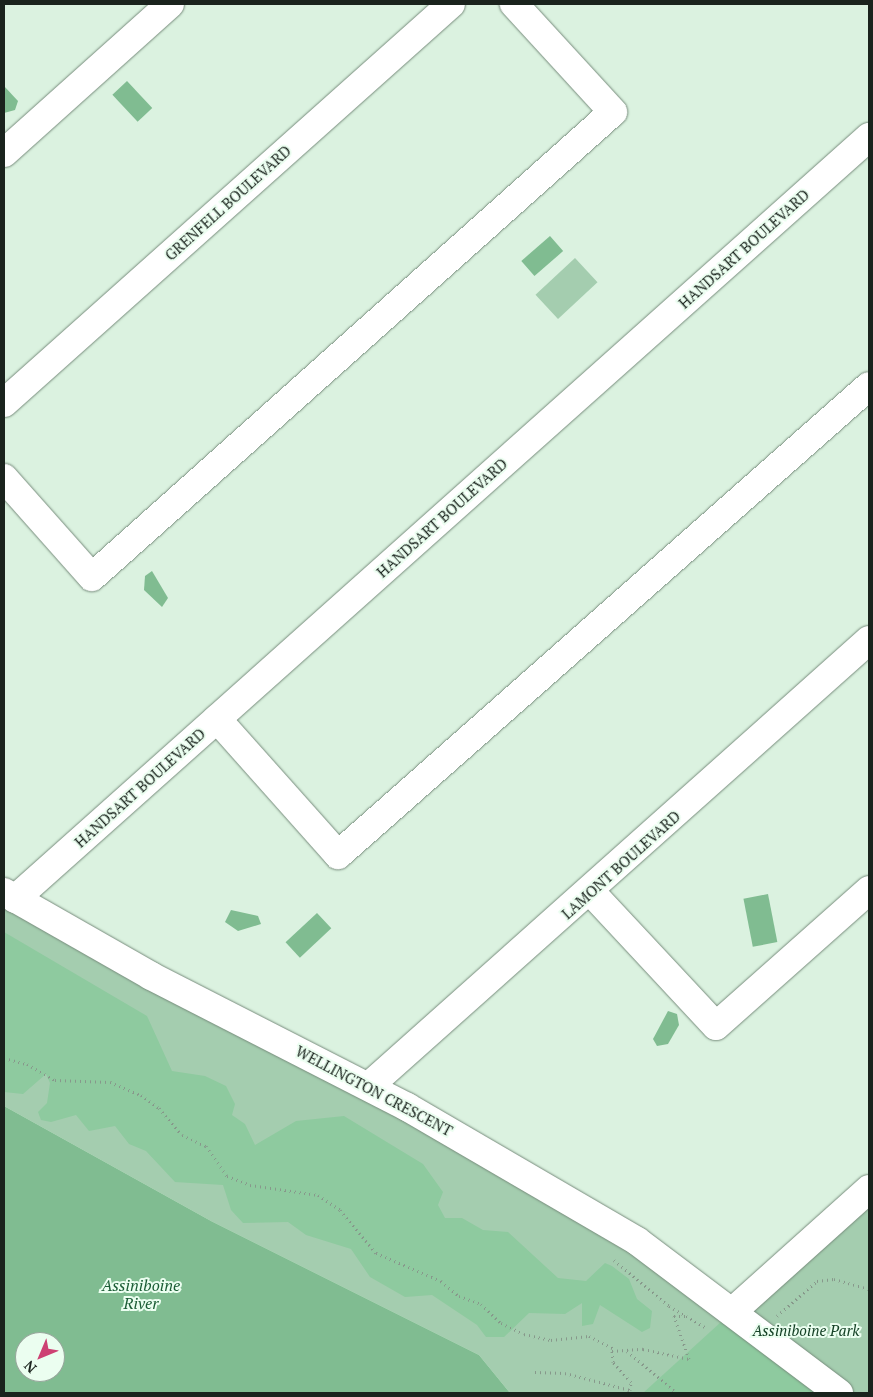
<!DOCTYPE html>
<html>
<head>
<meta charset="utf-8">
<style>
  body { margin:0 }
  #map { position:relative; width:873px; height:1397px; overflow:hidden; background:#dbf2e0; font-family:"PT Serif",serif }
  div>[style] { position:absolute }
  [style*='--x'] { left:calc(var(--x)*1px); top:calc(var(--y)*1px); width:calc(var(--w)*1px); rotate:calc(var(--a)*1deg) }
  .green>* { inset:0; background:#a4cdaf; transform-origin:0 0 }
  .forest>* { inset:0; background:#8eca9f }
  .water>* { inset:0; background:#80bc91; transform-origin:0 0 }
  .path>* { height:3px; margin-top:-1.5px; transform-origin:0; background:repeating-linear-gradient(90deg,#87988b 0 1px,transparent 0 5px) }
  .roads { filter:drop-shadow(0 0 1px #778c7c) drop-shadow(0 0 1px #778c7c) }
  .minor>* { height:28px; margin:-14px; padding:0 14px; transform-origin:14px; border-radius:14px; background:#fff }
  span { translate:-50% -50%; white-space:nowrap; text-align:center; line-height:1.15; -webkit-text-stroke:4px #ebfef0; paint-order:stroke }
  .street-label { font-size:15px; color:#1a231d }
  .park-label { font-size:15px; color:#154226; font-style:italic }
  .water-label { font-size:16px; color:#1b5d35; font-style:italic }
  .frame { position:absolute; inset:0; border:5px solid #1a231d; pointer-events:none }
  .north { position:absolute; left:15px; top:1332px; width:50px; height:50px; box-sizing:border-box; background:#ebfef0; border:1px solid #97a69c; border-radius:50%; rotate:225deg; font-size:14px; font-weight:700; line-height:20px; text-align:center; color:#1a231d }
  .north::after { content:''; display:block; margin:auto; width:18px; height:22px; background:#cd4173; clip-path:polygon(50% 0,100% 100%,50% 72%,0 100%) }
</style>
</head>
<body>
<div id="map">
  <div class="green">
    <i style="left:575px;top:258px;width:33px;height:54px;rotate:47deg"></i>
    <i style="clip-path:polygon(4px 892px,336px 1069px,732px 1311px,869px 1192px,869px 1393px,510px 1393px,479px 1355px,211px 1221px,4px 1106px)"></i>
  </div>
  <div class="forest">
    <i style="clip-path:polygon(4px 932px,147px 1016px,172px 1071px,205px 1076px,226px 1086px,235px 1104px,232px 1115px,245px 1124px,255px 1145px,296px 1121px,344px 1116px,423px 1164px,443px 1192px,438px 1205px,445px 1218px,462px 1218px,483px 1230px,508px 1232px,558px 1278px,586px 1281px,605px 1263px,612px 1266px,629px 1279px,637px 1299px,652px 1311px,650px 1328px,642px 1332px,600px 1305px,593px 1324px,582px 1326px,582px 1303px,565px 1314px,529px 1313px,504px 1337px,486px 1337px,477px 1325px,432px 1295px,405px 1297px,370px 1277px,351px 1249px,306px 1235px,288px 1222px,243px 1223px,231px 1210px,223px 1185px,175px 1182px,146px 1151px,129px 1144px,115px 1126px,89px 1131px,76px 1115px,51px 1122px,41px 1120px,38px 1112px,47px 1103px,50px 1083px,46px 1074px,23px 1094px,4px 1092px)"></i>
    <i style="clip-path:polygon(732px 1312px,833px 1393px,643px 1393px)"></i>
  </div>
  <div class="water">
    <i style="left:127px;top:81px;width:37px;height:20px;rotate:47deg"></i>
    <i style="clip-path:polygon(4px 86px,18px 101px,15px 110px,4px 113px)"></i>
    <i style="left:550px;top:236px;width:20px;height:38px;rotate:49deg"></i>
    <i style="clip-path:polygon(152px 571px,168px 598px,162px 607px,144px 590px,145px 576px)"></i>
    <i style="left:768px;top:894px;width:49px;height:25px;rotate:79deg"></i>
    <i style="clip-path:polygon(231px 910px,258px 916px,261px 924px,238px 931px,225px 922px)"></i>
    <i style="left:317px;top:913px;width:21px;height:43px;rotate:47deg"></i>
    <i style="clip-path:polygon(668px 1011px,677px 1014px,679px 1025px,668px 1044px,657px 1046px,653px 1039px)"></i>
    <i style="clip-path:polygon(evenodd,4px 1106px,211px 1221px,479px 1355px,510px 1393px,4px 1393px,4px 1106px,25px 1342px,55px 1342px,55px 1372px,25px 1372px,25px 1342px)"></i>
  </div>
  <div class="path">
    <i style="--x:4;--y:1058;--w:24;--a:15"></i>
    <i style="--x:27;--y:1064;--w:32;--a:30"></i>
    <i style="--x:55;--y:1080;--w:55;--a:2.1"></i>
    <i style="--x:110;--y:1082;--w:34;--a:23"></i>
    <i style="--x:141;--y:1095;--w:22;--a:36"></i>
    <i style="--x:159;--y:1108;--w:35;--a:50"></i>
    <i style="--x:182;--y:1135;--w:26;--a:25"></i>
    <i style="--x:206;--y:1146;--w:37;--a:55"></i>
    <i style="--x:227;--y:1176;--w:25;--a:21"></i>
    <i style="--x:250;--y:1185;--w:69;--a:8.4"></i>
    <i style="--x:318;--y:1195;--w:27;--a:34"></i>
    <i style="--x:340;--y:1210;--w:56;--a:50.1"></i>
    <i style="--x:376;--y:1253;--w:71;--a:23.3"></i>
    <i style="--x:441;--y:1281;--w:23;--a:40"></i>
    <i style="--x:459;--y:1296;--w:23;--a:20"></i>
    <i style="--x:481;--y:1304;--w:28;--a:44"></i>
    <i style="--x:501;--y:1323;--w:25;--a:26"></i>
    <i style="--x:524;--y:1334;--w:28;--a:13"></i>
    <i style="--x:551;--y:1340;--w:38;--a:-6"></i>
    <i style="--x:589;--y:1336;--w:28;--a:27"></i>
    <i style="--x:614;--y:1260;--w:72;--a:39.9"></i>
    <i style="--x:669;--y:1306;--w:42;--a:30.3"></i>
    <i style="--x:777;--y:1316;--w:53;--a:-41.2"></i>
    <i style="--x:817;--y:1281;--w:17;--a:-7"></i>
    <i style="--x:834;--y:1279;--w:36;--a:16"></i>
    <i style="--x:627;--y:1351;--w:65;--a:40"></i>
    <i style="--x:535;--y:1372;--w:30;--a:2"></i>
    <i style="--x:565;--y:1373;--w:67;--a:14.7"></i>
    <i style="--x:630;--y:1390;--w:8;--a:-83"></i>
    <i style="--x:631;--y:1382;--w:27;--a:-132"></i>
    <i style="--x:613;--y:1362;--w:11;--a:-95"></i>
    <i style="--x:612;--y:1351;--w:31;--a:-4"></i>
    <i style="--x:643;--y:1349;--w:47;--a:12.3"></i>
    <i style="--x:689;--y:1359;--w:46;--a:-109.2"></i>
    <i style="--x:674;--y:1316;--w:12;--a:0"></i>
  </div>
  <div class="roads">
    <div class="minor">
      <i style="--x:4;--y:153;--w:223;--a:-41.9"></i>
      <i style="--x:4;--y:403;--w:599;--a:-41.75"></i>
      <i style="--x:4;--y:478;--w:132;--a:48.4"></i>
      <i style="--x:92;--y:577;--w:698;--a:-41.75"></i>
      <i style="--x:613;--y:112;--w:147;--a:-132.5"></i>
      <i style="--x:217;--y:719;--w:182;--a:48.3"></i>
      <i style="--x:338;--y:855;--w:708;--a:-41.45"></i>
      <i style="--x:4;--y:892;--w:169;--a:29.7"></i>
      <i style="--x:151;--y:976;--w:288;--a:27.1"></i>
      <i style="--x:407;--y:1107;--w:266;--a:30.2"></i>
      <i style="--x:637;--y:1241;--w:253;--a:37"></i>
      <i style="--x:591;--y:892;--w:183;--a:47"></i>
      <i style="--x:716;--y:1026;--w:205;--a:-41.6"></i>
      <i style="--x:15;--y:899;--w:1145;--a:-41.74"></i>
      <i style="--x:369;--y:1086;--w:670;--a:-41.73"></i>
      <i style="--x:732;--y:1312;--w:184;--a:-41.9"></i>
    </div>
  </div>
  <div class="street-label">
    <span style="left:228px;top:203px;rotate:-42deg">GRENFELL BOULEVARD</span>
    <span style="left:744px;top:249px;rotate:-42deg">HANDSART BOULEVARD</span>
    <span style="left:442px;top:518px;rotate:-42deg">HANDSART BOULEVARD</span>
    <span style="left:140px;top:788px;rotate:-42deg">HANDSART BOULEVARD</span>
    <span style="left:621px;top:865px;rotate:-42deg">LAMONT BOULEVARD</span>
    <span style="left:374px;top:1091px;rotate:28deg">WELLINGTON CRESCENT</span>
  </div>
  <div class="park-label">
    <span style="left:806px;top:1331px">Assiniboine Park</span>
  </div>
  <div class="water-label">
    <span style="left:141px;top:1294px">Assiniboine<br>River</span>
  </div>
  <div class="frame"></div>
  <div class="north">N</div>
</div>
</body>
</html>
